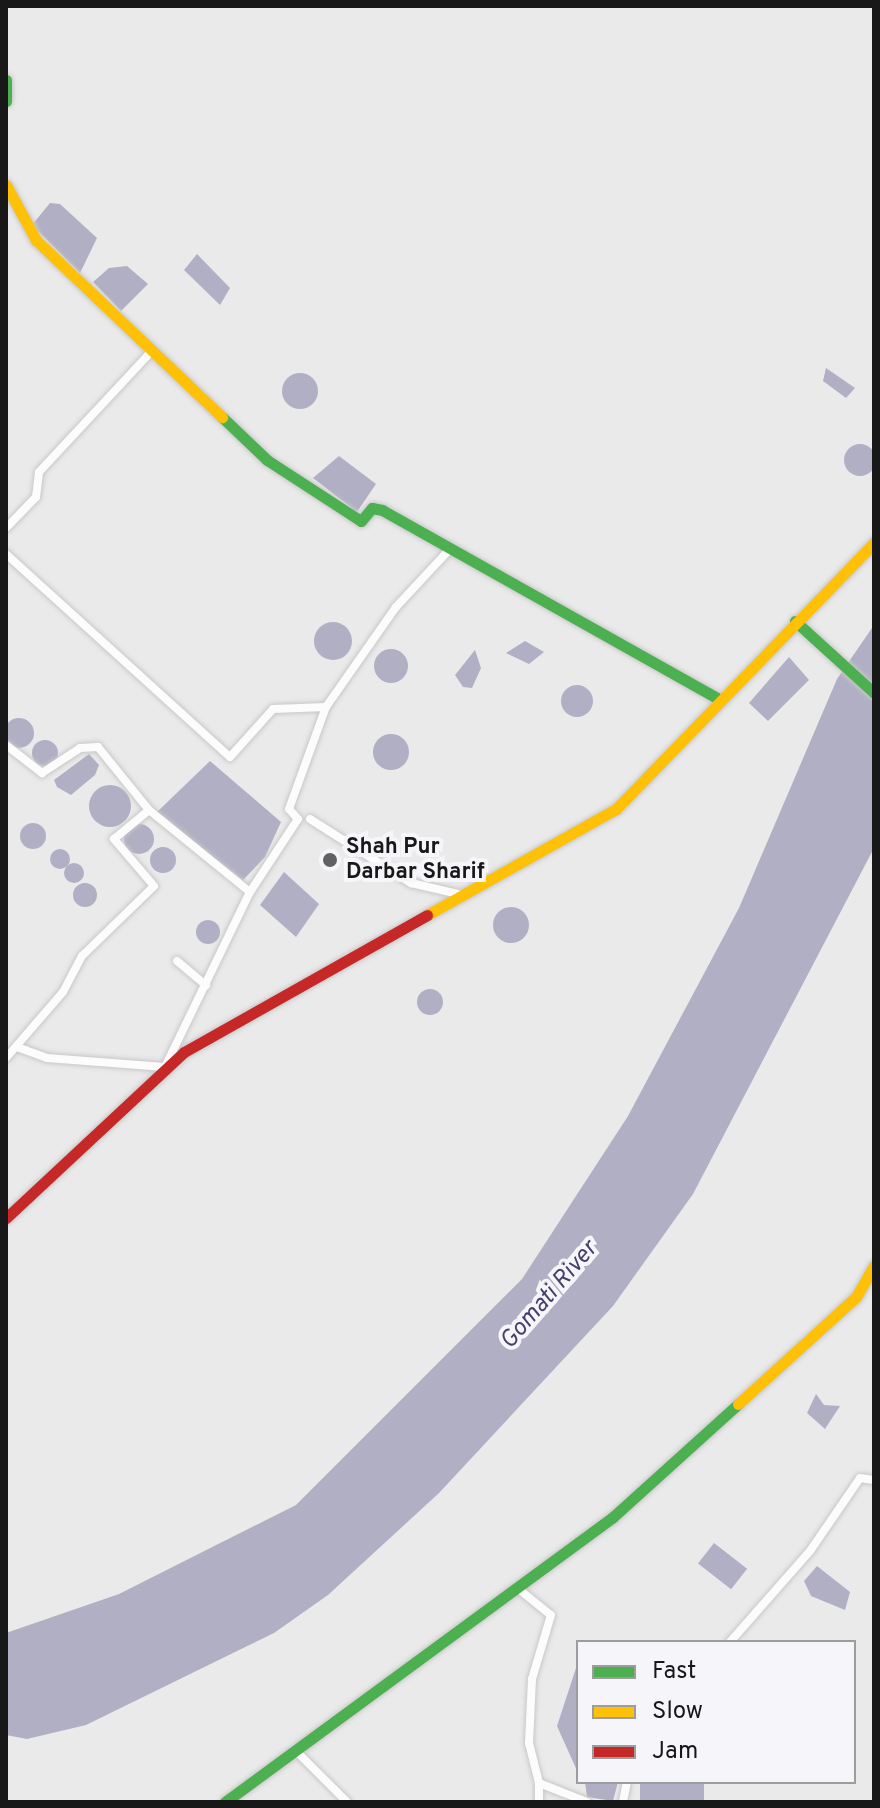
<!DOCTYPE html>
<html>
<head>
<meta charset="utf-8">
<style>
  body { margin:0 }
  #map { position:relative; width:880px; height:1808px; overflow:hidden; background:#eaeaeb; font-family:Overpass,sans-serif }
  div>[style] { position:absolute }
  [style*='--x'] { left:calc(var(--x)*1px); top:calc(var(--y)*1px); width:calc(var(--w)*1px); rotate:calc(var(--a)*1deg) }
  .water>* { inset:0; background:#b1afc4; transform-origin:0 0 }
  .round { border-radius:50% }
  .roads { filter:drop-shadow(0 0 2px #c8c8c9) drop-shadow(0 0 2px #c8c8c9) }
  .street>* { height:8px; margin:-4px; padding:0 4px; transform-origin:4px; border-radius:4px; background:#fcfcfc }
  .fast>* { height:11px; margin:-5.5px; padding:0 5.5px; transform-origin:5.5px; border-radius:5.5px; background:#4caf50 }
  .slow>* { height:11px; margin:-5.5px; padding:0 5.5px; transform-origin:5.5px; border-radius:5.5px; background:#ffc107 }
  .jam>* { height:11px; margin:-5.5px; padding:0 5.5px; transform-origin:5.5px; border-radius:5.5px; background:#c62828 }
  .dots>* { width:22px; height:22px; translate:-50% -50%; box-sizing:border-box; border:4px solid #f6f6fa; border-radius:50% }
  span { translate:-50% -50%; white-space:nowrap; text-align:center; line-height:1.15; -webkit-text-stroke:8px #f6f6fa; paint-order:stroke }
  .poi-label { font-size:22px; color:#181819; font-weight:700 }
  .left { translate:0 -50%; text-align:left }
  .water-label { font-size:24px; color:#46406b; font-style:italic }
  .frame { position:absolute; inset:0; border:8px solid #181819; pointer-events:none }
  .legend { position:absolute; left:576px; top:1640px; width:280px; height:144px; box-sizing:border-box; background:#f6f6fa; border:2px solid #9d9da0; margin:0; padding:10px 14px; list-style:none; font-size:24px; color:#181819 }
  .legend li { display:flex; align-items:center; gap:16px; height:40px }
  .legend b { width:40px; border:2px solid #9d9da0 }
</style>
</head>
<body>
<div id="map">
  <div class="water">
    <i style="clip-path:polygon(50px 203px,60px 204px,97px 238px,80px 273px,32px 225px)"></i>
    <i style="clip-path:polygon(197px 254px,230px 288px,220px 305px,184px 270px)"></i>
    <i style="clip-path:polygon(127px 266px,148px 284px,121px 311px,93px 282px,109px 268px)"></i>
    <i style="clip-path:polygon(826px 368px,855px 388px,846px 398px,823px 381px)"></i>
    <i class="round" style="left:282px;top:373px;width:36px;height:36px"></i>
    <i class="round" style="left:844px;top:444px;width:32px;height:32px"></i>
    <i style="clip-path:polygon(339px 456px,376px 484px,357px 512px,313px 478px)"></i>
    <i class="round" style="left:314px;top:622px;width:38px;height:38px"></i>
    <i style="clip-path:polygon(874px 625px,874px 848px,693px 1194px,613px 1306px,439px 1493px,328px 1595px,274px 1633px,86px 1725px,27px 1739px,6px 1735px,6px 1633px,119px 1594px,296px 1505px,522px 1279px,628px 1116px,739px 908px,837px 679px)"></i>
    <i style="clip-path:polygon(525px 641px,544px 652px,529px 664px,506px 653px)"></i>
    <i class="round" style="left:374px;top:649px;width:34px;height:34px"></i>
    <i style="clip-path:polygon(475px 650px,481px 668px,472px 688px,463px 687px,455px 675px)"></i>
    <i style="clip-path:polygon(789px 657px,809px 680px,768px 721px,749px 703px)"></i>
    <i class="round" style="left:561px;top:685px;width:32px;height:32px"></i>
    <i class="round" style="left:4px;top:718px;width:30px;height:30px"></i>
    <i class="round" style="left:373px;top:734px;width:36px;height:36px"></i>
    <i class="round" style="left:32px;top:740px;width:26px;height:26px"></i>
    <i style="clip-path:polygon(89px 754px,99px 765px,95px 775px,71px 795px,57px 787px,54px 780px)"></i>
    <i style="clip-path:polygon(210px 761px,281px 822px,265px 857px,243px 880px,156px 813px)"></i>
    <i class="round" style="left:89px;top:785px;width:42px;height:42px"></i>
    <i class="round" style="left:20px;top:823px;width:26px;height:26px"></i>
    <i class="round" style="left:124px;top:824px;width:30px;height:30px"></i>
    <i class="round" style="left:150px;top:847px;width:26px;height:26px"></i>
    <i class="round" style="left:50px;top:849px;width:20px;height:20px"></i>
    <i class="round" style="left:64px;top:863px;width:20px;height:20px"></i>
    <i style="clip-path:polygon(284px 872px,319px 904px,296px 937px,260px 905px)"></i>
    <i class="round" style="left:73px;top:883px;width:24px;height:24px"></i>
    <i class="round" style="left:493px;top:907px;width:36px;height:36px"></i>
    <i class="round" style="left:196px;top:920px;width:24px;height:24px"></i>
    <i class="round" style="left:417px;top:989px;width:26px;height:26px"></i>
    <i style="clip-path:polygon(816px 1394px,824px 1405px,840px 1406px,825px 1429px,807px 1413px)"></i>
    <i style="left:714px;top:1543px;width:42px;height:26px;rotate:38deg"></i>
    <i style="clip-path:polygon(817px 1566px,850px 1592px,845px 1610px,811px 1596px,804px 1581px)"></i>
    <i style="clip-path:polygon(578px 1662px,578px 1773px,557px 1726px)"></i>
    <i style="clip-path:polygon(585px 1782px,618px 1782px,613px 1801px,587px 1797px)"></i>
    <i style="left:640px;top:1782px;width:64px;height:20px"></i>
  </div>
  <div class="roads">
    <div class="street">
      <i style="--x:6;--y:528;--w:43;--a:-45.9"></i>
      <i style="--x:36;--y:497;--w:25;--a:-83"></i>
      <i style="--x:39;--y:472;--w:164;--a:-47"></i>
      <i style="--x:6;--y:554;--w:302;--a:42.2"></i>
      <i style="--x:230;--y:757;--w:64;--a:-48.1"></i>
      <i style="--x:273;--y:709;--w:53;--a:-2.2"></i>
      <i style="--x:326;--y:707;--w:122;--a:-55"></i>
      <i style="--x:396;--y:607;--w:78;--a:-47.1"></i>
      <i style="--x:6;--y:745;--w:46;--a:37.9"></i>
      <i style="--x:42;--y:773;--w:45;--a:-33.3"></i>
      <i style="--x:80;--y:748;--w:18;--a:-3"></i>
      <i style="--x:98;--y:747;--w:81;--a:51"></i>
      <i style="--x:149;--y:810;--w:130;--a:39.1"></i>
      <i style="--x:250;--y:892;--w:87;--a:-56.7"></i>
      <i style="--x:298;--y:819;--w:13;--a:-132"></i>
      <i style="--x:289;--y:809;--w:109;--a:-70.1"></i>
      <i style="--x:310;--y:819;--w:120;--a:32.4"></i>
      <i style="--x:411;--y:883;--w:48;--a:13.2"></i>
      <i style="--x:177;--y:961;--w:38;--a:40"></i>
      <i style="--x:17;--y:1047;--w:32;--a:20"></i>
      <i style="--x:47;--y:1058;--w:118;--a:4.4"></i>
      <i style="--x:165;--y:1067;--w:195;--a:-64.1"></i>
      <i style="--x:6;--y:1058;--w:87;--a:-49.2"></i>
      <i style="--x:63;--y:992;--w:41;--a:-62.2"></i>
      <i style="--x:82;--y:956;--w:100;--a:-44.2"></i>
      <i style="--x:154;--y:886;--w:62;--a:-130.4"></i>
      <i style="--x:114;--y:839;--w:45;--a:-39.6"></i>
      <i style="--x:521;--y:1591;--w:38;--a:39"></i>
      <i style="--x:551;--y:1615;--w:67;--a:106.5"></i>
      <i style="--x:532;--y:1679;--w:64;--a:92.7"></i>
      <i style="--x:529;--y:1743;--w:41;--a:76"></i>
      <i style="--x:730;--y:1642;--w:121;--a:-48.7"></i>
      <i style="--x:810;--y:1551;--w:88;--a:-55.6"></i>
      <i style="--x:860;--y:1478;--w:14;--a:8"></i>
      <i style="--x:296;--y:1751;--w:72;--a:45"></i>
      <i style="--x:539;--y:1802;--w:19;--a:-90"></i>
      <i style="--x:539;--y:1783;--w:52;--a:21.6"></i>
      <i style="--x:623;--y:1802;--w:20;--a:-79"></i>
    </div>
    <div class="fast">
      <i style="--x:6;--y:80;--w:21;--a:90"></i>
      <i style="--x:222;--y:417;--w:62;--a:43.7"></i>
      <i style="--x:267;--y:460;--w:112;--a:33"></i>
      <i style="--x:361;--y:521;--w:17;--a:-50"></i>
      <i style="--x:372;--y:508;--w:10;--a:11"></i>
      <i style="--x:382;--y:510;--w:384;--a:29.3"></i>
      <i style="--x:795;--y:621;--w:107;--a:42.3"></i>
      <i style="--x:225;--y:1802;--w:481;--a:-36.3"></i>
      <i style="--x:613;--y:1517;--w:169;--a:-42.1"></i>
    </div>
    <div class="slow">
      <i style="--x:6;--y:185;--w:63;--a:61.4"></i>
      <i style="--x:36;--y:240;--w:257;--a:43.6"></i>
      <i style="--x:427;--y:915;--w:217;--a:-29.3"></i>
      <i style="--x:616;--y:809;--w:371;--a:-45.9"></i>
      <i style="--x:738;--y:1404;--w:159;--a:-42.2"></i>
      <i style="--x:856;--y:1297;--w:36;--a:-60"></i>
    </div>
    <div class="jam">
      <i style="--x:6;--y:1218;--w:243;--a:-43"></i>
      <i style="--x:184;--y:1052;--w:279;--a:-29.4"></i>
    </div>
  </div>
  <div class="dots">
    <i style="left:330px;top:860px;background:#626262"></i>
  </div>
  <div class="poi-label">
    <span class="left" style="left:346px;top:860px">Shah Pur<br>Darbar Sharif</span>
  </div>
  <div class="water-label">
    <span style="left:550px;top:1296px;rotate:-49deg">Gomati River</span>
  </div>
  <div class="frame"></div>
  <ul class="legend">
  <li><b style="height:10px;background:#4caf50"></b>Fast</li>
  <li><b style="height:10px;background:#ffc107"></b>Slow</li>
  <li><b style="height:10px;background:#c62828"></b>Jam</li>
  </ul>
</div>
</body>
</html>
